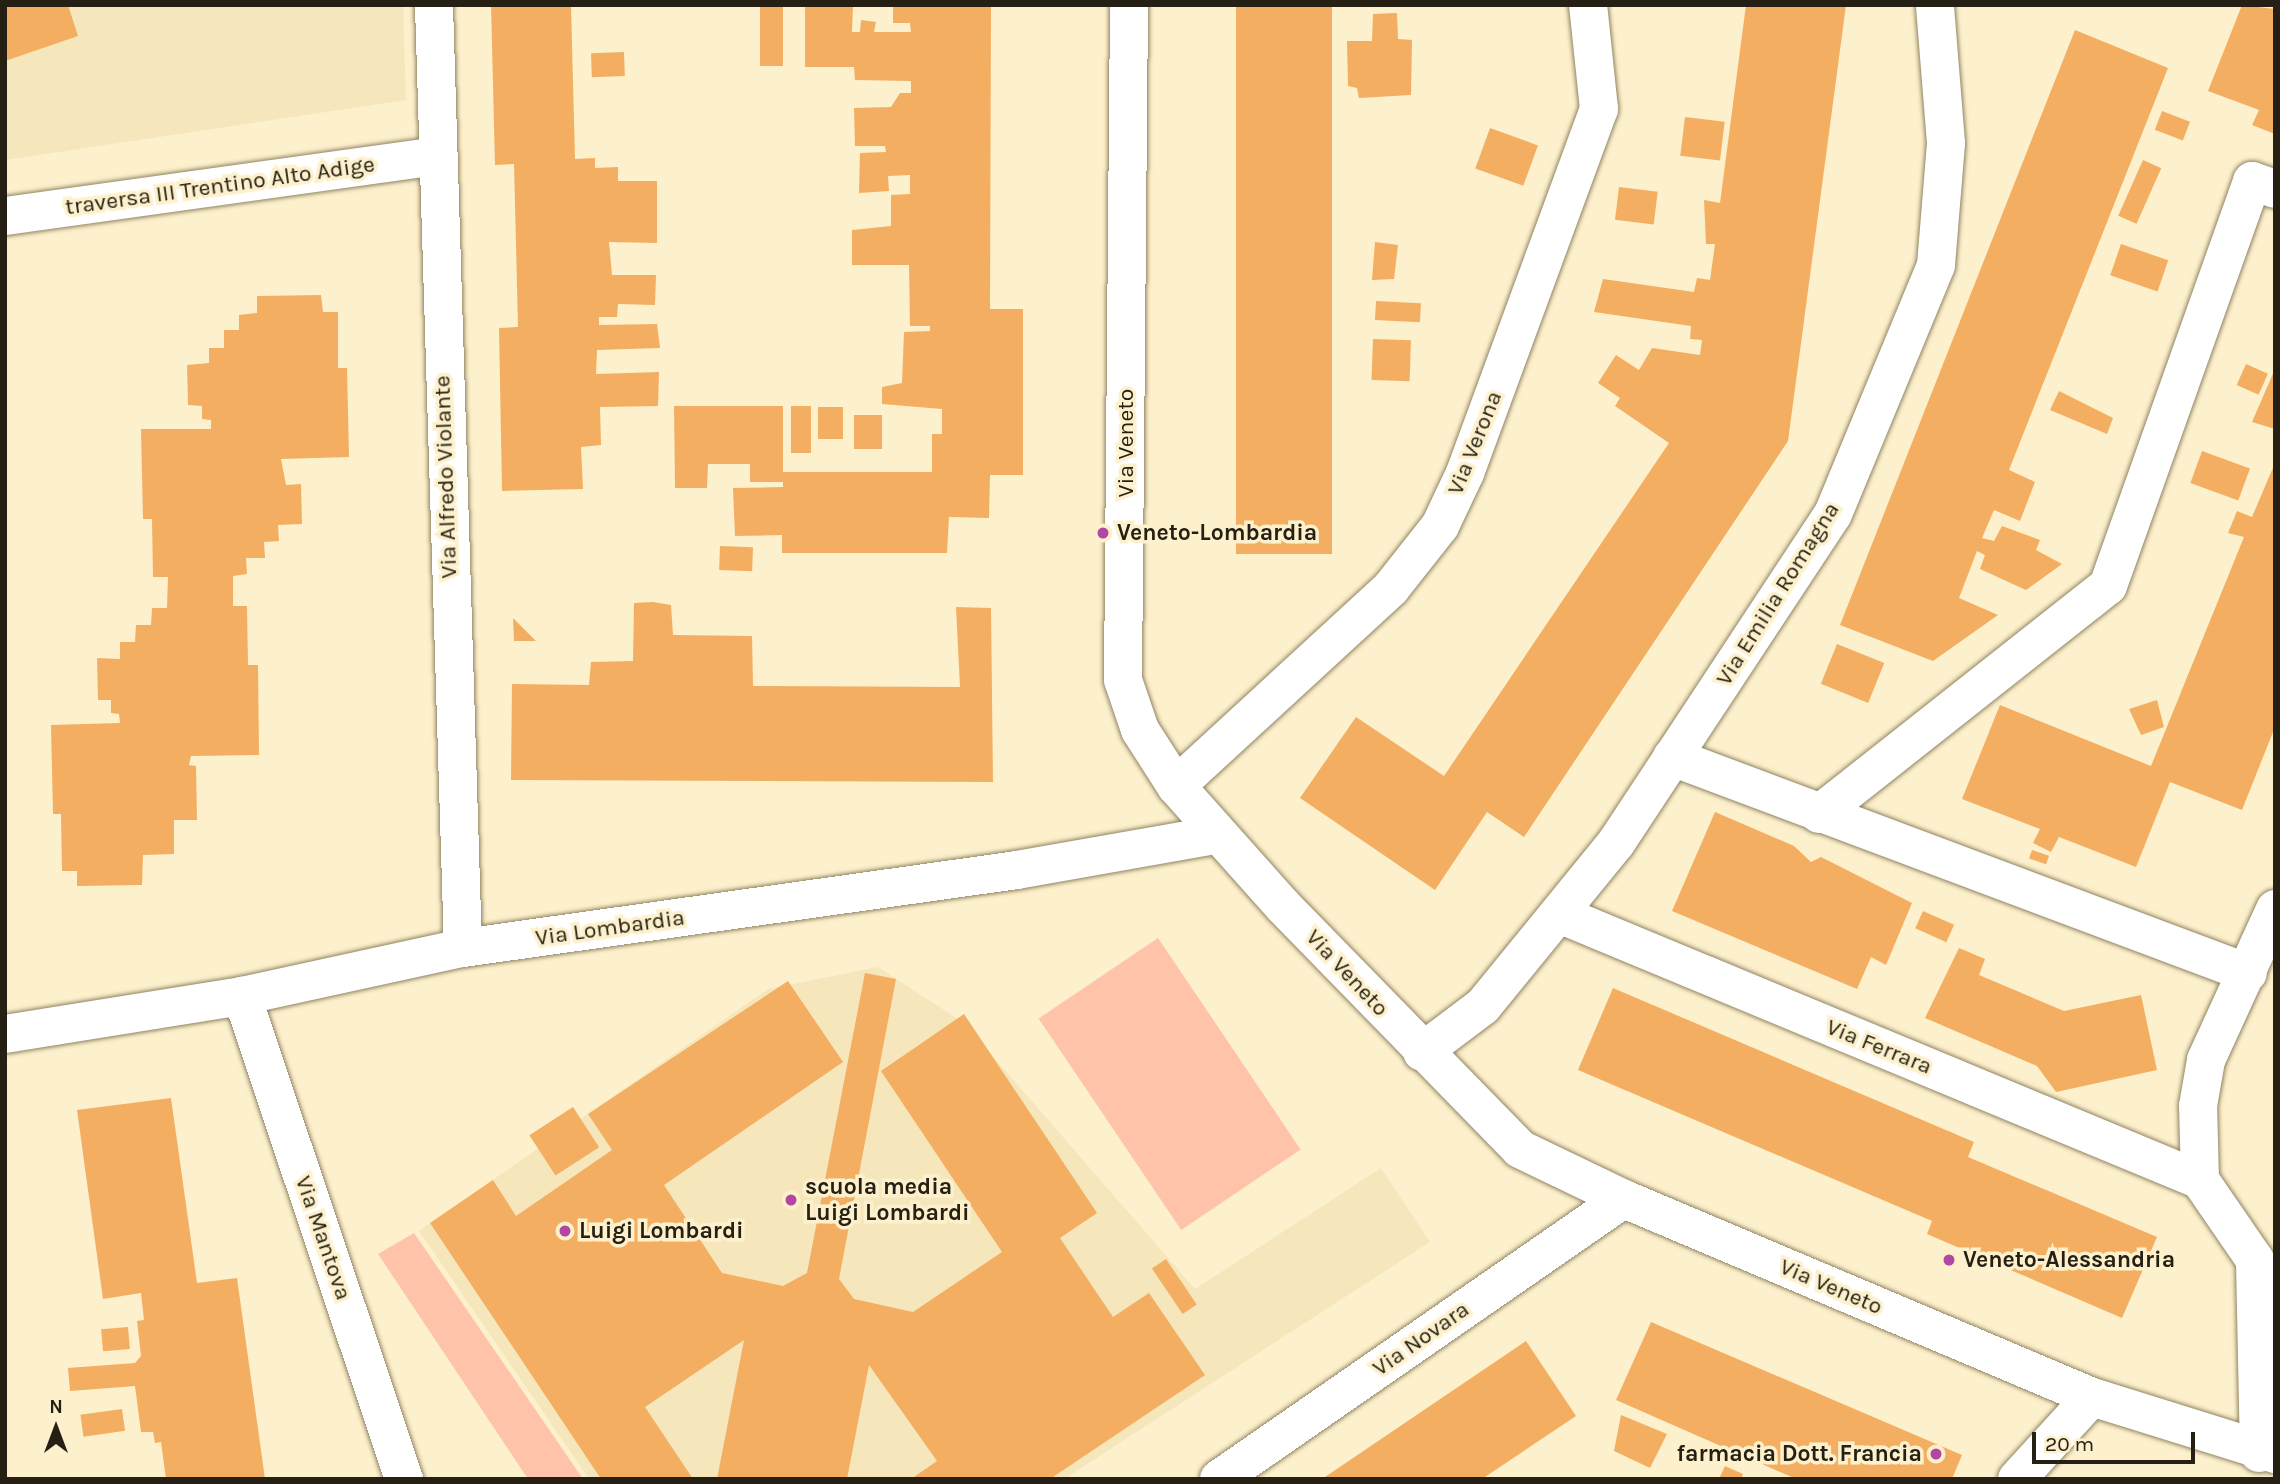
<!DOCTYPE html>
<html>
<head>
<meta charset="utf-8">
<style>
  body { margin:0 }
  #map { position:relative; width:2280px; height:1484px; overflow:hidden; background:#fdf0cc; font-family:Karla,sans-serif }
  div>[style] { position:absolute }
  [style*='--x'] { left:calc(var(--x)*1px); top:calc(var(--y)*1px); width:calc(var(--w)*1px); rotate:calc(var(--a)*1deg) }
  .built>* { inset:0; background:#f6e6bb }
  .green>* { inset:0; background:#ffc3aa; transform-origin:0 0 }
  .building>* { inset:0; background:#f3ae61; transform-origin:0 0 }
  .roads { filter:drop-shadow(0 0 2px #908463) drop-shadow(0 0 2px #908463) }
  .street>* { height:38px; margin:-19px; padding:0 19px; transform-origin:19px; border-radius:19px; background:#fff }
  .dots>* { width:19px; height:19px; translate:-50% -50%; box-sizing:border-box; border:4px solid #fdf0cc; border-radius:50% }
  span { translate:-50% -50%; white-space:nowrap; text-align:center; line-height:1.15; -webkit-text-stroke:7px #fdf0cc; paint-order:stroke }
  .street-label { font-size:23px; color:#252013 }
  .poi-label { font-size:23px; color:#252013; font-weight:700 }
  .left { translate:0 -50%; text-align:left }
  .right { translate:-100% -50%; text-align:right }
  .frame { position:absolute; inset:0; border:7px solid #252013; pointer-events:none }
  .north { position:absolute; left:21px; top:1393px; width:70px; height:70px; -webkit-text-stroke:5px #fdf0cc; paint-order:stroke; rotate:0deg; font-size:19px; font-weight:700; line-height:28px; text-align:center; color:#252013 }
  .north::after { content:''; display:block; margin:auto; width:24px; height:32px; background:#252013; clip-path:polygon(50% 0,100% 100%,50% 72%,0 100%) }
  .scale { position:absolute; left:2032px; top:1432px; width:163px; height:32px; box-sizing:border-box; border:4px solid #252013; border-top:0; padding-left:9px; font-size:21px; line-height:24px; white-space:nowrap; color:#252013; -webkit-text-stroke:5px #fdf0cc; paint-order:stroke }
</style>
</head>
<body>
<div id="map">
  <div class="built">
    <i style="clip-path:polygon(5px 5px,403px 5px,406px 100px,5px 160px)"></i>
    <i style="clip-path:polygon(878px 967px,964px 1023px,1195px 1289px,1381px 1168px,1430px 1242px,1064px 1479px,589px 1479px,419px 1231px,768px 989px)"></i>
  </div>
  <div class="green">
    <i style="left:1158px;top:938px;width:255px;height:144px;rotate:56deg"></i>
    <i style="clip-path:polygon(414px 1233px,583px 1479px,528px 1479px,378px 1254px)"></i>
  </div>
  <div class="building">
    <i style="clip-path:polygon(5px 5px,68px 5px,78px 36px,5px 61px)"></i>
    <i style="clip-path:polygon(491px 5px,571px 5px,575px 159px,595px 158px,595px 168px,618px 167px,618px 181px,657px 181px,657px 243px,609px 242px,612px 275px,656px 275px,655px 305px,618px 304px,617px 317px,599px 317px,599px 325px,657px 324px,660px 348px,597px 350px,596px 374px,659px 372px,658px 406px,600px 407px,601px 445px,581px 447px,583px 489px,502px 491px,499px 328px,518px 327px,514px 164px,495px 165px)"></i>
    <i style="left:760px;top:5px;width:23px;height:61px"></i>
    <i style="clip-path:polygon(805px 5px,853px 5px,852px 32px,860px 32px,861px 20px,876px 22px,874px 32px,911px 32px,910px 23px,893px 23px,893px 5px,991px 5px,990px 309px,1023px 309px,1023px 475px,990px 475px,989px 518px,949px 517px,947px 553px,782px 553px,782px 535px,735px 536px,733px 488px,783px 487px,783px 482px,750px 482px,750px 464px,708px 464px,707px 488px,675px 488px,674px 406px,783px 406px,783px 472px,932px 472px,932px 434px,942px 434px,942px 409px,882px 404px,882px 387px,902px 383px,904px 332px,930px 331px,930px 326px,910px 326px,909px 265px,852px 265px,852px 230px,891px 226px,891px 195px,910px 194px,910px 175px,888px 176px,889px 191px,859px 193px,860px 153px,886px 152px,885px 146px,855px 146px,854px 108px,891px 107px,900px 93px,911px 93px,911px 81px,855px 80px,854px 67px,805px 67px)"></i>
    <i style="left:1236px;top:5px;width:96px;height:549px"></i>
    <i style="clip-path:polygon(1746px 5px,1846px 5px,1788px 441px,1524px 837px,1487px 812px,1435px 890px,1300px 798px,1356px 717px,1444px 776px,1669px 443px,1615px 406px,1620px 398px,1598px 383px,1616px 355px,1639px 370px,1652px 348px,1700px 355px,1702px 340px,1690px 339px,1691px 326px,1594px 312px,1603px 279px,1694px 292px,1697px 278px,1710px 280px,1715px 244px,1706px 244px,1704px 200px,1720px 203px)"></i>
    <i style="clip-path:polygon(2242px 5px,2275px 9px,2275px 134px,2252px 125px,2259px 110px,2208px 91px)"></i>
    <i style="clip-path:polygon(1397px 13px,1398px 39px,1412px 40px,1411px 95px,1359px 98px,1357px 88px,1348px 86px,1347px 41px,1372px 41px,1373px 14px)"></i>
    <i style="clip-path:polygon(2075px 30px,2168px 68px,2009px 470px,2035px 482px,2020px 521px,1994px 510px,1982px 538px,1994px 541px,2002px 526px,2040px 540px,2036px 550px,2062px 564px,2026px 590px,1980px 569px,1985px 555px,1977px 551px,1959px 598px,1998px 615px,1933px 661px,1840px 625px)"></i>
    <i style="left:624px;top:52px;width:24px;height:33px;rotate:88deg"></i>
    <i style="left:2162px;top:111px;width:30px;height:20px;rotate:21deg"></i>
    <i style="left:1685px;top:117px;width:40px;height:39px;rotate:7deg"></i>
    <i style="left:1490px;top:128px;width:51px;height:43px;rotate:20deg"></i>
    <i style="left:2143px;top:160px;width:20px;height:61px;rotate:24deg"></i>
    <i style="left:1619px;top:187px;width:39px;height:33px;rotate:7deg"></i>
    <i style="clip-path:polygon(1375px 242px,1398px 245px,1394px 279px,1372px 280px)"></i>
    <i style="left:2121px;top:244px;width:50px;height:33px;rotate:19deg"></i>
    <i style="clip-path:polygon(321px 295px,323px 312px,338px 312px,338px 368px,347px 368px,349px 457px,281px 459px,286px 485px,301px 484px,302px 524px,278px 525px,279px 541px,264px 542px,265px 558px,246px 558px,247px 574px,233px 576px,233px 606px,247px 606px,248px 665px,258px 665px,259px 755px,191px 756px,189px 765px,196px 766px,197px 820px,174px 820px,174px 854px,143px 855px,142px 885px,77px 886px,77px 871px,62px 871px,61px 814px,53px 814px,51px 725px,120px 723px,119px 714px,111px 713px,111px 700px,98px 700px,97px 658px,120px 659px,120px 642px,135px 642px,136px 625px,151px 625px,152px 608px,167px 608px,168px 577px,153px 577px,152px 519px,143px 519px,141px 429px,211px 429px,211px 420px,202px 419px,202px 406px,188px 405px,187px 365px,209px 363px,209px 348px,224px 348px,224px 330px,239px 330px,239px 315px,257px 313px,257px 296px)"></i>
    <i style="left:1376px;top:301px;width:45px;height:19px;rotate:3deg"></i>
    <i style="left:1373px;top:339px;width:38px;height:41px;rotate:2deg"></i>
    <i style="left:2246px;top:364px;width:24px;height:23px;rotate:24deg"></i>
    <i style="clip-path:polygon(2275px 369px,2275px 429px,2252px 422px)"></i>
    <i style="clip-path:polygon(2059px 391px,2113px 418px,2107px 434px,2050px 410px)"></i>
    <i style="left:791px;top:406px;width:20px;height:47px"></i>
    <i style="left:818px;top:407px;width:25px;height:32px"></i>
    <i style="left:854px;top:415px;width:28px;height:34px"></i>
    <i style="left:2202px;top:451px;width:51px;height:34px;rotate:20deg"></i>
    <i style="clip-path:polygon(2275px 463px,2275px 727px,2242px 810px,2170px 782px,2136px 867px,2059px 837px,2051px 852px,2033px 843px,2040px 829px,1962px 799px,2000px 705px,2151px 766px,2244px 537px,2228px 533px,2237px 511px,2252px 517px)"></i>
    <i style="left:720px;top:546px;width:33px;height:24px;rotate:2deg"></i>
    <i style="clip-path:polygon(653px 602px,671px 605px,673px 635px,752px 636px,753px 686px,960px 687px,956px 607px,991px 608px,993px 782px,511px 780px,512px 684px,589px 685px,591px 662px,633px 661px,634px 603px)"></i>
    <i style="clip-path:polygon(513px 618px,536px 641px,514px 641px)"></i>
    <i style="left:1837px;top:644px;width:51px;height:43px;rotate:22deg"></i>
    <i style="clip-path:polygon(2157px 700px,2164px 727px,2141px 735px,2129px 709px)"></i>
    <i style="clip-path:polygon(1715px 812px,1794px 846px,1811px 862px,1821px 857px,1912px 903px,1886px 965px,1871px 957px,1857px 989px,1672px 911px)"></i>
    <i style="left:2032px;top:850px;width:18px;height:9px;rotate:19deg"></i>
    <i style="left:1923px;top:911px;width:34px;height:19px;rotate:24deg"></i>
    <i style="clip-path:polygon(1959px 948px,1985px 959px,1979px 975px,2064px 1011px,2141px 995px,2157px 1070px,2056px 1092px,2037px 1066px,1925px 1018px)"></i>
    <i style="clip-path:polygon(865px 973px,896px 979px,839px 1279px,854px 1299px,913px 1312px,1002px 1252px,881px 1071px,964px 1014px,1097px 1213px,1060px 1238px,1113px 1317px,1149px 1293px,1205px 1375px,1050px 1479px,911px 1479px,937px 1461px,869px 1365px,847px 1479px,717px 1479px,744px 1340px,645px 1407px,693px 1479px,601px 1479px,430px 1223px,493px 1180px,516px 1216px,612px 1150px,588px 1114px,788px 981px,843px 1062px,664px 1185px,722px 1273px,783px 1286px,807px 1273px)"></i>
    <i style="clip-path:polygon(1613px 988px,1974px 1142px,1968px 1157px,2157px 1237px,2122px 1318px,1927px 1234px,1932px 1221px,1578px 1070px)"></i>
    <i style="clip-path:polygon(171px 1098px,197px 1283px,237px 1278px,265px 1479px,166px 1479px,161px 1442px,155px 1443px,153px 1432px,141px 1432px,135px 1386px,70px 1391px,68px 1368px,135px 1363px,141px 1356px,137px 1321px,144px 1320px,141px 1293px,103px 1299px,77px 1110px)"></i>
    <i style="left:573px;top:1107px;width:48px;height:52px;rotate:57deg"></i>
    <i style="left:1166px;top:1259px;width:55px;height:17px;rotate:56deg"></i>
    <i style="clip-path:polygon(1651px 1322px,1962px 1455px,1952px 1479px,1796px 1479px,1616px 1400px)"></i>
    <i style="left:128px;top:1327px;width:22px;height:27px;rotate:85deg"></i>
    <i style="clip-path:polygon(1526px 1341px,1576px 1416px,1482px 1479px,1322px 1479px)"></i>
    <i style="left:122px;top:1409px;width:22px;height:42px;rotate:82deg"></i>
    <i style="clip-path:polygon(1621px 1415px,1667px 1434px,1650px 1468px,1614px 1451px)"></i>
    <i style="clip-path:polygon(1725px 1466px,1743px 1474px,1741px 1479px,1719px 1479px)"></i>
  </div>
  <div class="roads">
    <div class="street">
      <i style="--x:434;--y:5;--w:943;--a:88.24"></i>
      <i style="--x:1129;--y:5;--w:675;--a:90.51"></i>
      <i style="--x:1123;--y:680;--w:53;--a:71.2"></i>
      <i style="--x:1140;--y:730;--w:67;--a:57.3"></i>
      <i style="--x:1176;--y:786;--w:161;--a:48.3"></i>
      <i style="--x:1283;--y:906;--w:339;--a:45.7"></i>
      <i style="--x:1520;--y:1149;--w:115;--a:25.7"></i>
      <i style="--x:1624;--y:1199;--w:508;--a:22.93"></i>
      <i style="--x:2092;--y:1397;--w:192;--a:17.3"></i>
      <i style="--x:5;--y:216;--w:434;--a:-7.9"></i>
      <i style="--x:1672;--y:757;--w:615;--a:20.56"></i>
      <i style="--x:1176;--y:786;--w:292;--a:-42.6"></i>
      <i style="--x:1391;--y:588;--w:79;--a:-51.7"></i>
      <i style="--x:1440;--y:526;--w:59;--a:-64.7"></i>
      <i style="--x:1465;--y:473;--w:388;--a:-69.8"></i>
      <i style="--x:1599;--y:109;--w:105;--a:-96"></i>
      <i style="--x:1819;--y:814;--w:368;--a:-38.3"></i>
      <i style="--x:2108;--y:586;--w:430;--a:-70.4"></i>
      <i style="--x:2252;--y:181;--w:24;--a:19"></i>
      <i style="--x:1559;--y:914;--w:694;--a:22.54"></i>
      <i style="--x:242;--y:996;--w:509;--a:71.46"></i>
      <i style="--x:5;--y:1034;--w:240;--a:-9.1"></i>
      <i style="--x:242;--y:996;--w:226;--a:-12.3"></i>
      <i style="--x:463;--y:948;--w:559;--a:-8.01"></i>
      <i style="--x:1017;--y:870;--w:202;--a:-10"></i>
      <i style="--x:1422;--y:1052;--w:76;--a:-37"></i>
      <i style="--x:1483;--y:1006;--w:210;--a:-50.8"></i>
      <i style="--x:1616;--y:843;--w:394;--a:-56.6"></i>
      <i style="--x:1833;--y:514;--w:269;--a:-67.5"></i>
      <i style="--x:1936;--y:265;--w:122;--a:-85.3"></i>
      <i style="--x:1946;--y:143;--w:138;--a:-94.6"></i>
      <i style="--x:2259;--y:1453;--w:193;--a:-91.2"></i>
      <i style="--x:2255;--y:1260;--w:97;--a:-124.5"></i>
      <i style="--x:2200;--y:1180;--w:74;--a:-91.5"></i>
      <i style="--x:2198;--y:1106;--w:47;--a:-80.1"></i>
      <i style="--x:2206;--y:1060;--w:166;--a:-65.4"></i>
      <i style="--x:1219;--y:1479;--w:492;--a:-34.7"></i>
      <i style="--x:2017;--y:1479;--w:111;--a:-47.6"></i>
    </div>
  </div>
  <div class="dots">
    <i style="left:1103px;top:533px;background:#b345a3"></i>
    <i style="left:791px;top:1200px;background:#b345a3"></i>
    <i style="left:565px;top:1231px;background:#b345a3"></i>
    <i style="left:1949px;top:1260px;background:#b345a3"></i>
    <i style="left:1936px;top:1454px;background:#b345a3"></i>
  </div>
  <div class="street-label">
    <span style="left:220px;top:186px;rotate:-8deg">traversa III Trentino Alto Adige</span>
    <span style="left:1126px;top:443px;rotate:-90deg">Via Veneto</span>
    <span style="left:1475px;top:443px;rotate:-68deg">Via Verona</span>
    <span style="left:446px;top:477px;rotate:-92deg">Via Alfredo Violante</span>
    <span style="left:1778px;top:594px;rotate:-58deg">Via Emilia Romagna</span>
    <span style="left:610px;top:928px;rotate:-8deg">Via Lombardia</span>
    <span style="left:1347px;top:973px;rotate:47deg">Via Veneto</span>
    <span style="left:1879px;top:1047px;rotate:22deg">Via Ferrara</span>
    <span style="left:323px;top:1238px;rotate:71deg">Via Mantova</span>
    <span style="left:1831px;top:1287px;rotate:23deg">Via Veneto</span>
    <span style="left:1421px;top:1339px;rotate:-35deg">Via Novara</span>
  </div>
  <div class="poi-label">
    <span class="left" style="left:1117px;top:533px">Veneto-Lombardia</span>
    <span class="left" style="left:805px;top:1200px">scuola media<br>Luigi Lombardi</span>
    <span class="left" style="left:579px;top:1231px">Luigi Lombardi</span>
    <span class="left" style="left:1963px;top:1260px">Veneto-Alessandria</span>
    <span class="right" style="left:1922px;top:1454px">farmacia Dott. Francia</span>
  </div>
  <div class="frame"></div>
  <div class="north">N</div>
  <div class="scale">20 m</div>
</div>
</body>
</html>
